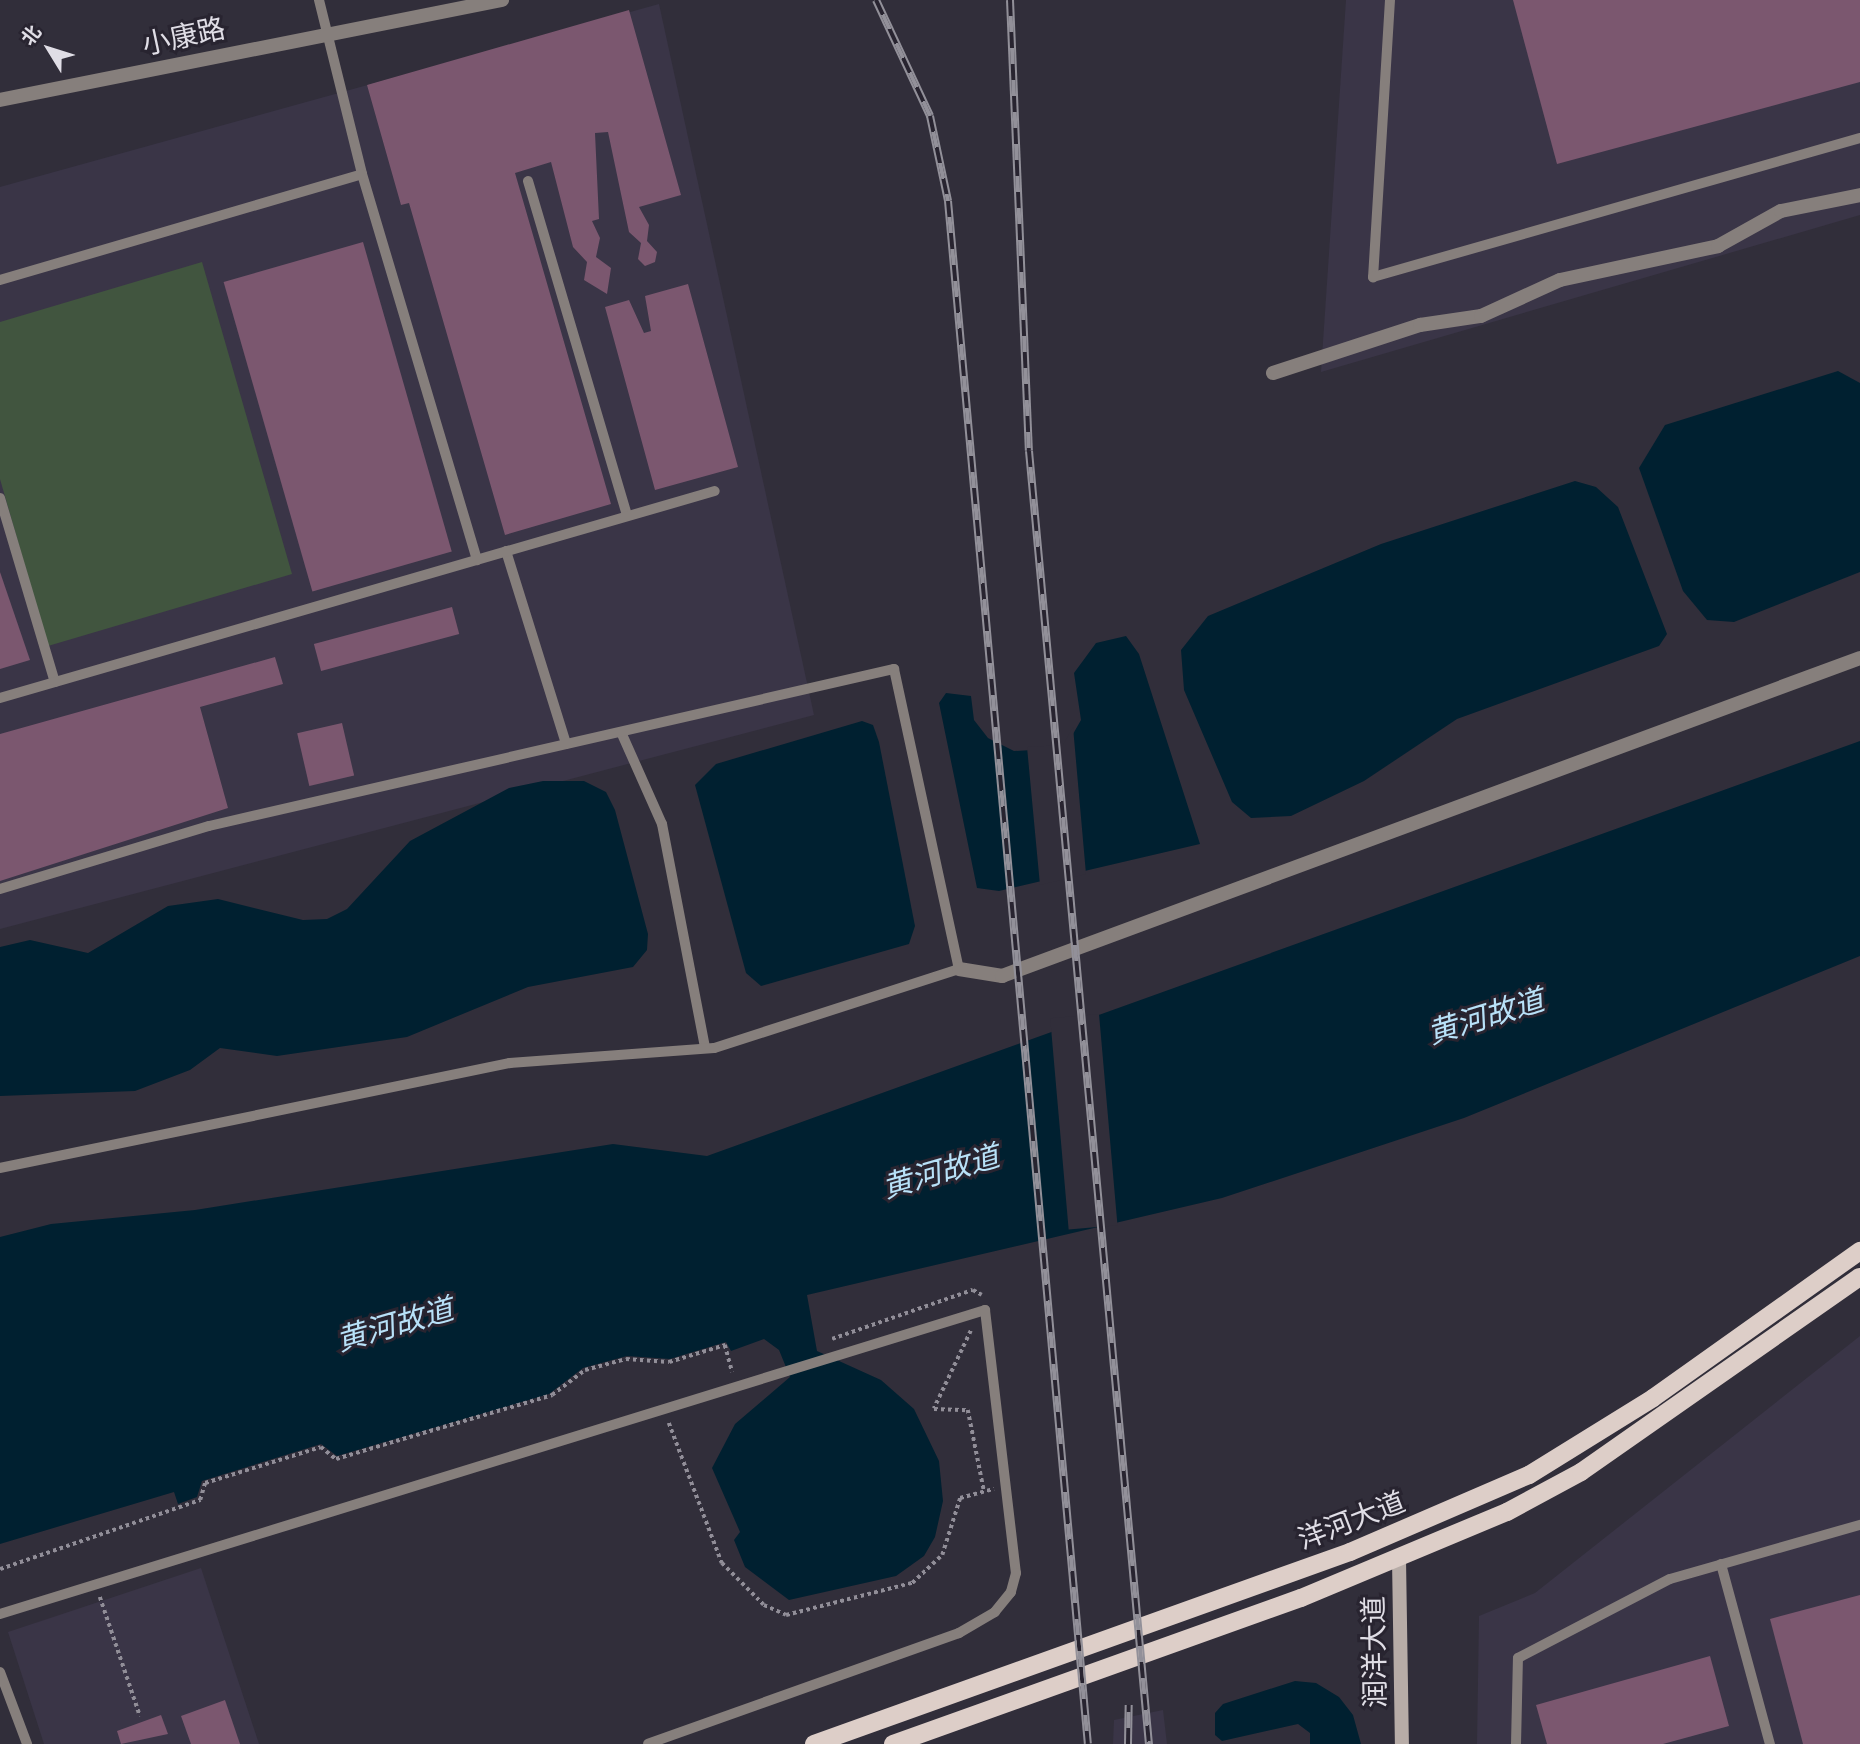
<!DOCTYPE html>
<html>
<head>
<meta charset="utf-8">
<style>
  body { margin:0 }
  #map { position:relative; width:1860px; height:1744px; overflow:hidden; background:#312e3a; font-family:"Alegreya Sans","Noto Sans SC",sans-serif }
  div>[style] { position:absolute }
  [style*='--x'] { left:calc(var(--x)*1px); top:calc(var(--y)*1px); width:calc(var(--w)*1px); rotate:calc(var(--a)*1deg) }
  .built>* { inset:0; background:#3a3547 }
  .green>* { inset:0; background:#41553f }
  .water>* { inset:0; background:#002030 }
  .pier>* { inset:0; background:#312e3a; transform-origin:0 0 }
  .building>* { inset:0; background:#7b576f; transform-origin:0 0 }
  .path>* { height:3.5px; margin-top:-1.75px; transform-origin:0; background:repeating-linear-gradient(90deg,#918e98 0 3.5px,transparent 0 7px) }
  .lane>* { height:10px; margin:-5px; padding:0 5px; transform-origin:5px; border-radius:5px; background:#867f7c }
  .street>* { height:14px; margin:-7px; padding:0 7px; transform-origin:7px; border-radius:7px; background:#867f7c }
  .secondary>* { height:14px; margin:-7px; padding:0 7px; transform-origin:7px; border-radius:7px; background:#b7aca7 }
  .primary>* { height:18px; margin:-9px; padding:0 9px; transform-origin:9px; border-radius:9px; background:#ddcec8 }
  .rail>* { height:8px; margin-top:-4px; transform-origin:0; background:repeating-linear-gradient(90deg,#282430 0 16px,#929099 0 32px); box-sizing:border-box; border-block:2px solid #929099 }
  span { translate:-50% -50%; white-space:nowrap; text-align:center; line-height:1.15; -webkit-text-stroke:6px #282430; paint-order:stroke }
  .street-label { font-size:28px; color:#e0dee6 }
  .water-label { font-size:30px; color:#b8e1f8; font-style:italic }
  .north { position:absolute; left:14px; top:14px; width:70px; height:70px; -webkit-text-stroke:5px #282430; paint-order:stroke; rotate:308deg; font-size:19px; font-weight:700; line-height:28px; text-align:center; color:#e0dee6 }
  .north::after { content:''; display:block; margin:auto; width:24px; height:32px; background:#e0dee6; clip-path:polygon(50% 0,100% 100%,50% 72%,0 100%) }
</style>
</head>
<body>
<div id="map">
  <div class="built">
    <i style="clip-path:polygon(1346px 0,1860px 0,1860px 215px,1321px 372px)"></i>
    <i style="clip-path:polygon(659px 4px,814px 715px,0 929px,0 187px)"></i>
    <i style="clip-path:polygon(1860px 1336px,1860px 1744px,1477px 1744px,1479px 1616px,1535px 1593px)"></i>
    <i style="clip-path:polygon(201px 1568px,259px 1744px,44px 1744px,8px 1632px)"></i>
    <i style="clip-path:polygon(1163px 1710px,1167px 1744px,1113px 1744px,1114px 1720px)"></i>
  </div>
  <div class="green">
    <i style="clip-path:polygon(202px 262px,292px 574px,48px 646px,0 479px,0 322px)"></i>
  </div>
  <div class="water">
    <i style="clip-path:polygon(1838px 371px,1860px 383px,1860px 572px,1734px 622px,1707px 620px,1683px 591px,1639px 468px,1665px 425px)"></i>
    <i style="clip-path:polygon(1575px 481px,1596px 487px,1618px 507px,1667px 634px,1659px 646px,1457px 719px,1364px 781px,1291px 816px,1251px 818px,1232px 802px,1184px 690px,1181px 650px,1208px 616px,1381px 544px)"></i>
    <i style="clip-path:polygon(1126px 636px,1139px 654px,1200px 844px,999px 891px,977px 888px,939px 703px,946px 693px,971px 696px,974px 720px,988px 738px,1014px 751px,1065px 748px,1081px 720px,1074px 673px,1096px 643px)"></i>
    <i style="clip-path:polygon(862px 721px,873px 725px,879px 742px,915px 926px,909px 944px,761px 986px,746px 973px,695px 785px,716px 764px)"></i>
    <i style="clip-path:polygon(1860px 741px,1860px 956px,1464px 1118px,1222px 1198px,807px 1295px,817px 1351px,881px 1380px,914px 1409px,939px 1461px,943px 1501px,935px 1537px,924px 1556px,896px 1576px,789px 1600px,745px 1567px,734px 1540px,740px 1532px,712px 1468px,735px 1424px,790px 1377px,779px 1350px,764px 1339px,731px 1351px,726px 1342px,670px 1359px,627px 1356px,583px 1368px,549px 1394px,337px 1456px,321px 1444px,202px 1481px,197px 1497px,178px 1504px,174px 1492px,0 1544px,0 1237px,51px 1224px,195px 1210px,613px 1144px,707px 1156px)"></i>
    <i style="clip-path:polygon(543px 781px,584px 781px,606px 792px,615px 810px,648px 934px,647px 950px,633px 967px,528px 987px,407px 1037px,277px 1056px,220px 1048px,190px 1070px,135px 1091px,0 1096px,0 947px,30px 940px,88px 953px,168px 906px,218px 899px,303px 920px,327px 919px,347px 909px,410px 841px,509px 788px)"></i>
    <i style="clip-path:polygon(1295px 1681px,1316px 1683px,1339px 1697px,1353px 1715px,1361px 1744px,1310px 1744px,1310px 1733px,1298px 1724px,1222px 1741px,1215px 1735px,1215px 1713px,1223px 1704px)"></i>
  </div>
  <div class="pier">
    <i style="clip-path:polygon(1073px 727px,1086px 874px,1040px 885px,1027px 747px,1063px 745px)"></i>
    <i style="left:1099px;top:1014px;width:212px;height:49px;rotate:85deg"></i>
  </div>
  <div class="building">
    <i style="clip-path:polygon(1513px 0,1860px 0,1860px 82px,1557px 164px)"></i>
    <i style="clip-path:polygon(629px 10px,681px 195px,639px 207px,649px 225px,647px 241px,657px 252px,655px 262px,645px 266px,638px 259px,641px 243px,629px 232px,608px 132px,595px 133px,599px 219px,592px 221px,600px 238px,596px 257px,611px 268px,607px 294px,584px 280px,587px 262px,573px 247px,551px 162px,515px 173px,611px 504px,505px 535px,409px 203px,401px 205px,367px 85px)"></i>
    <i style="left:363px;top:242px;width:322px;height:145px;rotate:74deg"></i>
    <i style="clip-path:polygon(688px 284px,738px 467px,655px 490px,605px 307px,629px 300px,644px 333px,651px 331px,645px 296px)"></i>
    <i style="clip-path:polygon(0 572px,30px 660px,0 669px)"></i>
    <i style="left:452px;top:607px;width:28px;height:143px;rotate:75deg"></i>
    <i style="clip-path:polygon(275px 657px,283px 684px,200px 707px,228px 808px,0 881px,0 734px)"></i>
    <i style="left:342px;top:723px;width:54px;height:46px;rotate:77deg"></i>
    <i style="clip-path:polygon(1860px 1595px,1860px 1744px,1803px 1744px,1770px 1619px)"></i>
    <i style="clip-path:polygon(1710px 1656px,1729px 1726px,1663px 1744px,1547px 1744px,1536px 1705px)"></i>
    <i style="clip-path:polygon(225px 1700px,240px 1744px,191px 1744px,181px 1716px)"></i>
    <i style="clip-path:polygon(161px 1715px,168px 1734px,121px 1744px,117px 1731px)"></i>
  </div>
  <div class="path">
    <i style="--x:971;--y:1331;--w:86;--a:115.4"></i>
    <i style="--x:934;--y:1409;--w:34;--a:2"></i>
    <i style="--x:968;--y:1410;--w:83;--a:78.8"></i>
    <i style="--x:832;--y:1339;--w:149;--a:-19.2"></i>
    <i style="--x:973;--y:1290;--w:10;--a:29"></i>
    <i style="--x:669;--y:1423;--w:150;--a:69.3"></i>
    <i style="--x:722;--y:1563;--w:59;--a:45"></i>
    <i style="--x:764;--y:1605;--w:24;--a:24"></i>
    <i style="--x:786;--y:1615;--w:130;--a:-14.3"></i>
    <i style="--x:912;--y:1583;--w:41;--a:-43"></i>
    <i style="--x:942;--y:1555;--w:60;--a:-72.5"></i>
    <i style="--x:960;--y:1498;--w:35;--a:-15"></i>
    <i style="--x:0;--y:1569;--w:212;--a:-19"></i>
    <i style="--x:200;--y:1500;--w:18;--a:-74"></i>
    <i style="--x:205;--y:1483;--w:121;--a:-17.2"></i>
    <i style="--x:321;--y:1447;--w:19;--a:39"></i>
    <i style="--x:336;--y:1459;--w:63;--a:-16.7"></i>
    <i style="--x:396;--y:1441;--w:163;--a:-16.4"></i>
    <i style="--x:552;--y:1395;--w:41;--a:-37.1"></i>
    <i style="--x:585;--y:1370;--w:42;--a:-15"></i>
    <i style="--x:626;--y:1359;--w:43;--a:4"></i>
    <i style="--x:669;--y:1362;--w:59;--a:-16.9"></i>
    <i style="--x:725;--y:1345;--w:28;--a:75"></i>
    <i style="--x:100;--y:1597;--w:126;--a:71.4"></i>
  </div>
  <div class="lane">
    <i style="--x:319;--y:0;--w:179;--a:76.1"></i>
    <i style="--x:362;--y:174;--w:403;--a:73.4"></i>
    <i style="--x:1390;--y:0;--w:278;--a:93.5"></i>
    <i style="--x:1373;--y:277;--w:506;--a:-15.93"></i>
    <i style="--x:528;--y:181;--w:349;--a:73.5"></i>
    <i style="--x:0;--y:280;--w:377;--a:-16.3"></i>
    <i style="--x:0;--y:498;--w:192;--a:73.4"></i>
    <i style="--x:506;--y:551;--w:202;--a:72.7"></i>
    <i style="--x:0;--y:698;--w:744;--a:-16.15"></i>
    <i style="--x:621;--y:732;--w:101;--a:66"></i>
    <i style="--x:662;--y:824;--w:228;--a:79.1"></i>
    <i style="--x:0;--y:889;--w:218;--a:-16.8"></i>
    <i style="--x:209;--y:826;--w:703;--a:-12.91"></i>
    <i style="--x:894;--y:669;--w:307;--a:77.8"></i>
    <i style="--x:959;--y:969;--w:257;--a:162.1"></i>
    <i style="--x:714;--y:1048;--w:205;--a:175.8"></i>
    <i style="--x:510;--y:1063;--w:521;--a:168.37"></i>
    <i style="--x:1721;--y:1564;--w:187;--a:74.8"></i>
    <i style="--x:0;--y:1614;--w:1031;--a:-17.15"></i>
    <i style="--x:985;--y:1310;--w:265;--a:83.3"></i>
    <i style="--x:1016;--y:1573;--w:20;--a:105"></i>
    <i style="--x:1011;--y:1592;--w:26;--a:129"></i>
    <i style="--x:995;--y:1612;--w:42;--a:149.7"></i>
    <i style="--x:959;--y:1633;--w:330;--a:160.4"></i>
    <i style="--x:0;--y:1672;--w:77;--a:69.4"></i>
    <i style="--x:1516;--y:1744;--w:86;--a:-88.7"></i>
    <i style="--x:1518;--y:1658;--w:171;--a:-27.5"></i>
    <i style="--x:1670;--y:1579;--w:198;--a:-15.9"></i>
  </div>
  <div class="street">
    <i style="--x:0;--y:100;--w:512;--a:-11.27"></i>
    <i style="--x:1273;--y:373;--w:155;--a:-18.1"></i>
    <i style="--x:1420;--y:325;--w:62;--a:-8.4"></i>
    <i style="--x:1481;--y:316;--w:87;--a:-24.5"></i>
    <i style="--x:1560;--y:280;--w:162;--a:-12.1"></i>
    <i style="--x:1718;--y:246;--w:72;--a:-29.1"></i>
    <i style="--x:1781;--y:211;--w:81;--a:-11.4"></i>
    <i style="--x:959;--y:969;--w:44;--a:9.2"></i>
    <i style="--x:1002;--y:976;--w:915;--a:-20.34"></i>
  </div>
  <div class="secondary">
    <i style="--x:1399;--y:1559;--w:185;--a:89.1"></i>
  </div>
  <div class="primary">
    <i style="--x:814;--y:1744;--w:569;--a:-19.71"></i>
    <i style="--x:1350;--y:1552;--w:195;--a:-23.3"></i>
    <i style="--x:1529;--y:1475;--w:146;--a:-31.8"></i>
    <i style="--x:1653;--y:1398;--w:254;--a:-35.4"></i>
    <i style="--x:893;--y:1744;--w:433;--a:-19.7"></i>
    <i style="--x:1301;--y:1598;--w:223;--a:-22.7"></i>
    <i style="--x:1507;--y:1512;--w:84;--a:-28.4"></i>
    <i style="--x:1581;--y:1472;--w:340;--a:-35"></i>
  </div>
  <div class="rail">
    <i style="--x:876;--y:0;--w:128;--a:65"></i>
    <i style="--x:930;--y:116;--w:87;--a:78"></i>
    <i style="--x:948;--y:201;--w:1549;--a:84.82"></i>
    <i style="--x:1010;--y:0;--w:451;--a:87.6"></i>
    <i style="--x:1029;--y:451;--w:1299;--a:84.7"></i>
    <i style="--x:1128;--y:1744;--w:39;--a:-89"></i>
  </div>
  <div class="street-label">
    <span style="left:184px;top:38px;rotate:-12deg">小康路</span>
    <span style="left:1352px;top:1522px;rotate:-21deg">洋河大道</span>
    <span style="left:1376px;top:1652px;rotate:-91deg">润洋大道</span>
  </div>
  <div class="water-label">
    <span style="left:1486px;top:1018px;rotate:-17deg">黄河故道</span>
    <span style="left:941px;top:1173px;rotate:-16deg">黄河故道</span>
    <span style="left:395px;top:1326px;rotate:-16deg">黄河故道</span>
  </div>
  <div class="north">北</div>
</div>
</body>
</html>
